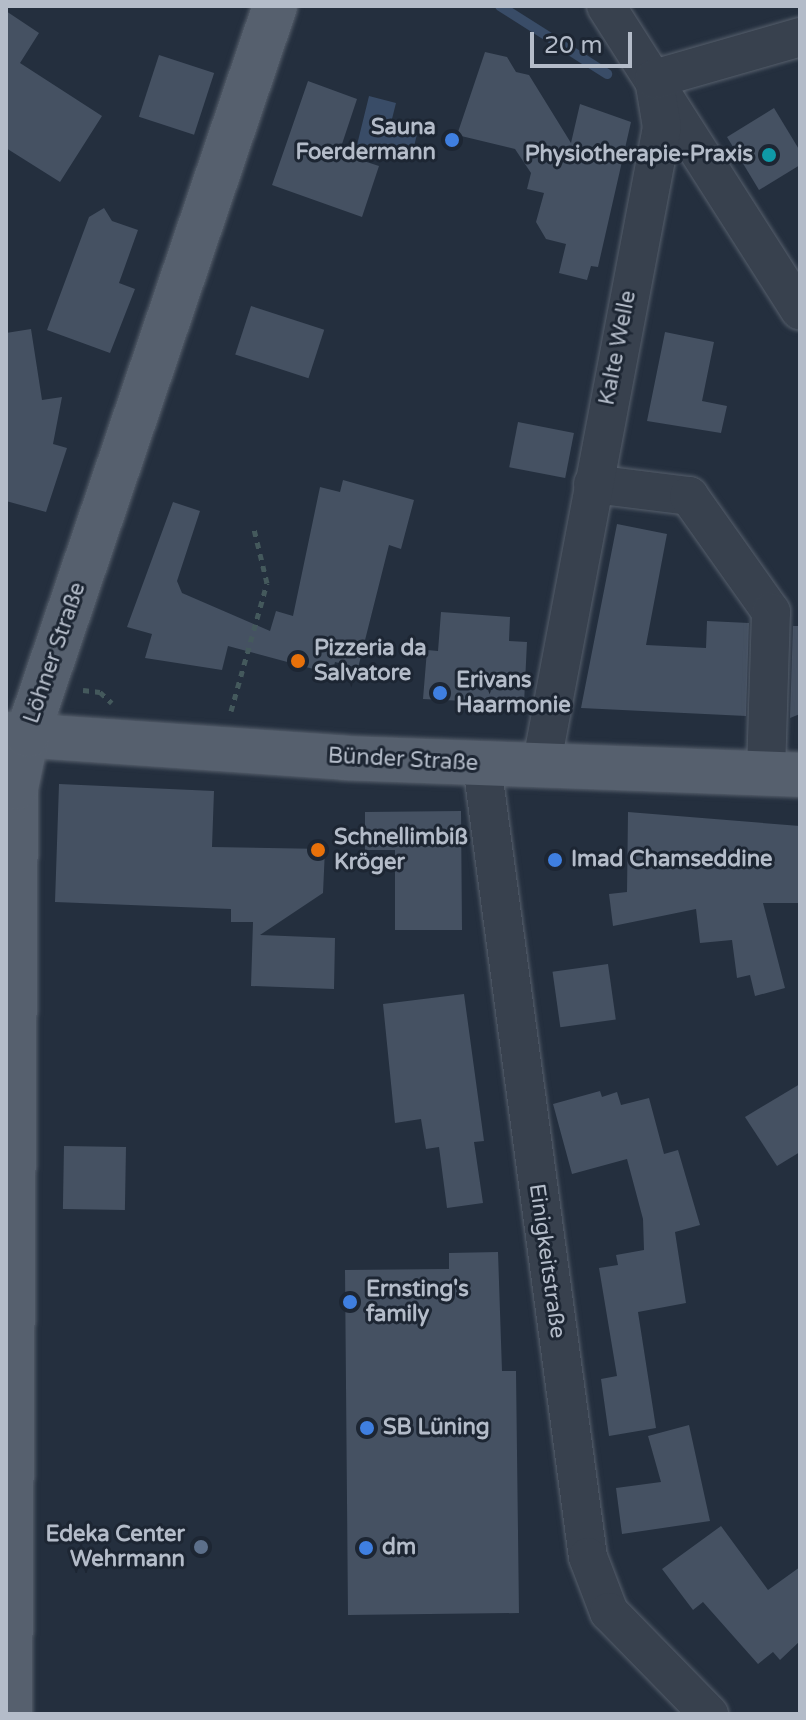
<!DOCTYPE html>
<html>
<head>
<meta charset="utf-8">
<style>
  body { margin:0 }
  #map { position:relative; width:806px; height:1720px; overflow:hidden; background:#242f3e; font-family:"Varela Round",sans-serif }
  div>[style] { position:absolute }
  [style*='--x'] { left:calc(var(--x)*1px); top:calc(var(--y)*1px); width:calc(var(--w)*1px); rotate:calc(var(--a)*1deg) }
  .water>* { inset:0; background:#394c67 }
  .stream>* { height:10px; margin:-5px; padding:0 5px; transform-origin:5px; border-radius:5px; background:#394c67 }
  .building>* { inset:0; background:#455162; transform-origin:0 0 }
  .path>* { height:5px; margin-top:-2.5px; transform-origin:0; background:repeating-linear-gradient(90deg,#44595c 0 6px,transparent 0 12px) }
  .roads { filter:drop-shadow(0 0 2px #565f6c) drop-shadow(0 0 2px #565f6c) }
  .minor>* { height:38px; margin:-19px; padding:0 19px; transform-origin:19px; border-radius:19px; background:#38414e }
  .major>* { height:44px; margin:-22px; padding:0 22px; transform-origin:22px; border-radius:22px; background:#56606e }
  .dots>* { width:22px; height:22px; translate:-50% -50%; box-sizing:border-box; border:4px solid #1d2633; border-radius:50% }
  span { translate:-50% -50%; white-space:nowrap; text-align:center; line-height:1.15; -webkit-text-stroke:6px #1d2633; paint-order:stroke }
  .poi-label { font-size:22px; color:#b4bcc9; font-weight:700 }
  .right { translate:-100% -50%; text-align:right }
  .left { translate:0 -50%; text-align:left }
  .street-label { font-size:22px; color:#b4bcc9 }
  .frame { position:absolute; inset:0; border:8px solid #b4bcc9; pointer-events:none }
  .scale { position:absolute; left:530px; top:32px; width:102px; height:36px; box-sizing:border-box; border:4px solid #b4bcc9; border-top:0; padding-left:10px; font-size:24px; line-height:28px; white-space:nowrap; color:#b4bcc9; -webkit-text-stroke:6px #1d2633; paint-order:stroke }
</style>
</head>
<body>
<div id="map">
  <div class="water">
    <i style="clip-path:polygon(369px 96px,396px 103px,391px 123px,418px 130px,411px 159px,357px 145px)"></i>
  </div>
  <div class="stream">
    <i style="--x:500;--y:6;--w:127;--a:32.4"></i>
  </div>
  <div class="building">
    <i style="clip-path:polygon(6px 11px,39px 33px,20px 63px,102px 116px,60px 182px,6px 148px)"></i>
    <i style="clip-path:polygon(485px 52px,507px 57px,516px 72px,529px 75px,571px 143px,580px 104px,631px 122px,598px 267px,591px 266px,587px 280px,559px 273px,566px 244px,546px 239px,536px 222px,544px 193px,527px 189px,531px 173px,515px 149px,457px 135px)"></i>
    <i style="left:159px;top:55px;width:58px;height:65px;rotate:18deg"></i>
    <i style="clip-path:polygon(308px 81px,357px 99px,339px 153px,379px 166px,362px 217px,272px 185px)"></i>
    <i style="clip-path:polygon(774px 108px,800px 151px,800px 165px,759px 190px,727px 137px)"></i>
    <i style="clip-path:polygon(104px 208px,112px 221px,138px 230px,119px 283px,135px 289px,110px 353px,47px 330px,89px 217px)"></i>
    <i style="left:251px;top:306px;width:77px;height:51px;rotate:18deg"></i>
    <i style="clip-path:polygon(31px 329px,42px 400px,62px 397px,53px 444px,67px 448px,46px 512px,6px 501px,6px 333px)"></i>
    <i style="clip-path:polygon(665px 332px,714px 342px,702px 401px,727px 406px,721px 433px,647px 421px)"></i>
    <i style="left:518px;top:422px;width:57px;height:46px;rotate:11deg"></i>
    <i style="clip-path:polygon(343px 480px,414px 500px,401px 549px,389px 545px,358px 668px,335px 662px,332px 674px,228px 646px,222px 670px,145px 658px,152px 634px,127px 627px,173px 502px,200px 511px,177px 581px,182px 593px,270px 631px,276px 611px,293px 616px,320px 487px,340px 492px)"></i>
    <i style="clip-path:polygon(617px 524px,667px 534px,646px 645px,706px 648px,707px 621px,749px 623px,746px 716px,581px 708px)"></i>
    <i style="clip-path:polygon(441px 612px,510px 617px,509px 641px,527px 642px,524px 704px,423px 699px,427px 650px,438px 651px)"></i>
    <i style="clip-path:polygon(793px 626px,800px 626px,800px 714px,790px 718px)"></i>
    <i style="clip-path:polygon(59px 784px,214px 791px,212px 847px,325px 849px,323px 893px,260px 935px,335px 938px,334px 989px,251px 986px,253px 922px,231px 922px,231px 909px,55px 902px)"></i>
    <i style="clip-path:polygon(461px 811px,462px 930px,395px 930px,395px 850px,365px 850px,365px 812px)"></i>
    <i style="clip-path:polygon(628px 812px,800px 826px,800px 903px,763px 903px,785px 988px,755px 996px,750px 975px,737px 978px,732px 940px,700px 943px,696px 909px,613px 926px,609px 894px,627px 892px)"></i>
    <i style="left:608px;top:964px;width:56px;height:56px;rotate:82deg"></i>
    <i style="clip-path:polygon(464px 994px,484px 1141px,474px 1142px,483px 1203px,447px 1208px,439px 1147px,426px 1149px,421px 1119px,395px 1123px,383px 1004px)"></i>
    <i style="clip-path:polygon(800px 1084px,800px 1152px,777px 1166px,745px 1117px)"></i>
    <i style="clip-path:polygon(600px 1091px,602px 1097px,617px 1092px,621px 1105px,649px 1098px,664px 1154px,678px 1150px,700px 1225px,675px 1232px,686px 1303px,638px 1312px,656px 1428px,609px 1436px,601px 1379px,617px 1376px,599px 1268px,618px 1265px,616px 1255px,644px 1250px,643px 1219px,627px 1159px,572px 1174px,553px 1104px)"></i>
    <i style="left:64px;top:1146px;width:62px;height:63px;rotate:1deg"></i>
    <i style="clip-path:polygon(498px 1252px,502px 1371px,516px 1371px,519px 1613px,348px 1615px,345px 1270px,449px 1269px,449px 1253px)"></i>
    <i style="clip-path:polygon(689px 1425px,710px 1521px,622px 1534px,616px 1488px,661px 1482px,648px 1436px)"></i>
    <i style="clip-path:polygon(721px 1526px,768px 1590px,800px 1567px,800px 1641px,780px 1660px,773px 1652px,758px 1664px,703px 1602px,693px 1610px,662px 1569px)"></i>
  </div>
  <div class="path">
    <i style="--x:83;--y:690;--w:17;--a:7"></i>
    <i style="--x:100;--y:692;--w:16;--a:43"></i>
    <i style="--x:231;--y:711;--w:133;--a:-74.3"></i>
    <i style="--x:267;--y:583;--w:56;--a:-103.5"></i>
  </div>
  <div class="roads">
    <div class="minor">
      <i style="--x:606;--y:6;--w:361;--a:57.5"></i>
      <i style="--x:593;--y:484;--w:97;--a:7.1"></i>
      <i style="--x:689;--y:496;--w:142;--a:54.7"></i>
      <i style="--x:771;--y:612;--w:163;--a:91.8"></i>
      <i style="--x:482;--y:765;--w:799;--a:82.38"></i>
      <i style="--x:588;--y:1557;--w:59;--a:69.1"></i>
      <i style="--x:609;--y:1612;--w:143;--a:45.6"></i>
      <i style="--x:541;--y:767;--w:651;--a:-79.29"></i>
      <i style="--x:662;--y:127;--w:49;--a:-99.5"></i>
      <i style="--x:654;--y:79;--w:152;--a:-16"></i>
    </div>
    <div class="major">
      <i style="--x:6;--y:734;--w:340;--a:4"></i>
      <i style="--x:345;--y:758;--w:455;--a:2.1"></i>
      <i style="--x:10;--y:1714;--w:926;--a:-89.63"></i>
      <i style="--x:16;--y:788;--w:54;--a:-78.3"></i>
      <i style="--x:27;--y:735;--w:770;--a:-71.21"></i>
    </div>
  </div>
  <div class="dots">
    <i style="left:452px;top:140px;background:#3f7fe0"></i>
    <i style="left:769px;top:155px;background:#0f9aa8"></i>
    <i style="left:298px;top:661px;background:#e8710a"></i>
    <i style="left:440px;top:693px;background:#3f7fe0"></i>
    <i style="left:318px;top:850px;background:#e8710a"></i>
    <i style="left:555px;top:860px;background:#3f7fe0"></i>
    <i style="left:350px;top:1302px;background:#3f7fe0"></i>
    <i style="left:367px;top:1428px;background:#3f7fe0"></i>
    <i style="left:201px;top:1547px;background:#5c6f8a"></i>
    <i style="left:366px;top:1548px;background:#3f7fe0"></i>
  </div>
  <div class="poi-label">
    <span class="right" style="left:436px;top:140px">Sauna<br>Foerdermann</span>
    <span class="right" style="left:753px;top:155px">Physiotherapie-Praxis</span>
    <span class="left" style="left:314px;top:661px">Pizzeria da<br>Salvatore</span>
    <span class="left" style="left:456px;top:693px">Erivans<br>Haarmonie</span>
    <span class="left" style="left:334px;top:850px">Schnellimbiß<br>Kröger</span>
    <span class="left" style="left:571px;top:860px">Imad Chamseddine</span>
    <span class="left" style="left:366px;top:1302px">Ernsting's<br>family</span>
    <span class="left" style="left:383px;top:1428px">SB Lüning</span>
    <span class="right" style="left:185px;top:1547px">Edeka Center<br>Wehrmann</span>
    <span class="left" style="left:382px;top:1548px">dm</span>
  </div>
  <div class="street-label">
    <span style="left:618px;top:348px;rotate:-79deg">Kalte Welle</span>
    <span style="left:55px;top:653px;rotate:-71deg">Löhner Straße</span>
    <span style="left:403px;top:760px;rotate:3deg">Bünder Straße</span>
    <span style="left:547px;top:1261px;rotate:82deg">Einigkeitstraße</span>
  </div>
  <div class="frame"></div>
  <div class="scale">20 m</div>
</div>
</body>
</html>
